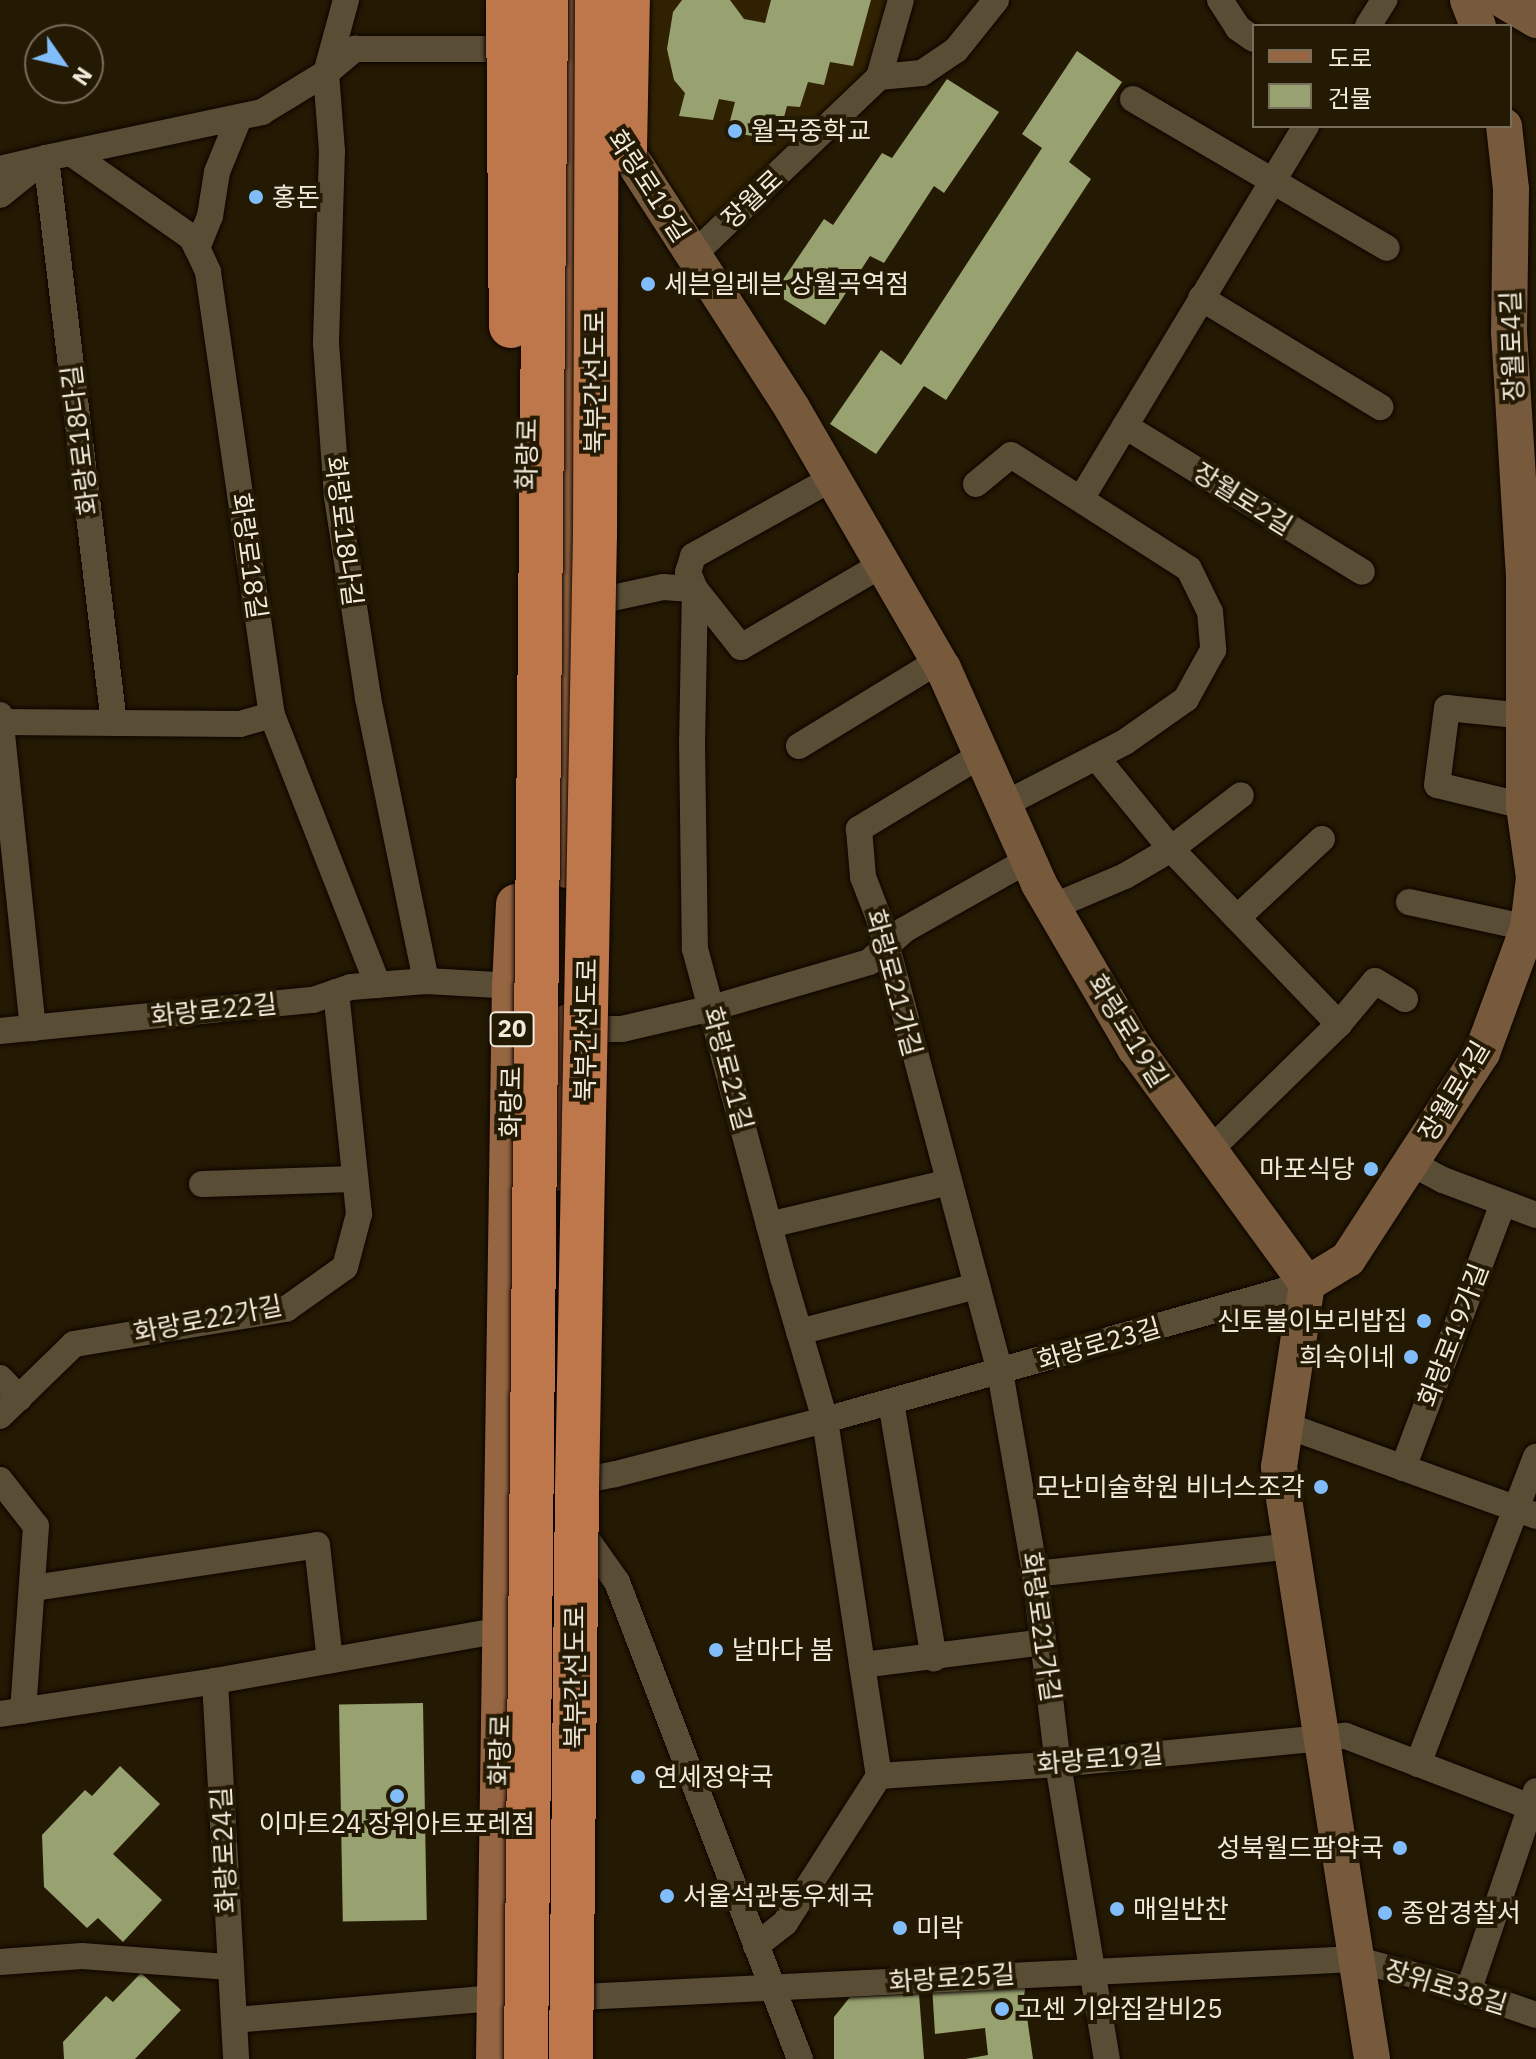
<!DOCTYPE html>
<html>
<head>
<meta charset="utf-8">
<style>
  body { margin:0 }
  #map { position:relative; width:1536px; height:2059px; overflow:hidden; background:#241903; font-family:"IBM Plex Sans","Noto Sans KR",sans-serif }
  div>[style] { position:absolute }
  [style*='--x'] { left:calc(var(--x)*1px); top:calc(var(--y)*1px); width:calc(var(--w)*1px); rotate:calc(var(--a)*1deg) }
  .built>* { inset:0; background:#2f2102 }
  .building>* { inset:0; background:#98a270; transform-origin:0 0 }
  .roads { filter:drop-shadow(0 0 2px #0d0400) drop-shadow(0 0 2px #0d0400) }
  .street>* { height:26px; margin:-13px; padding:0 13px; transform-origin:13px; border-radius:13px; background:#594d35 }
  .secondary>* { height:36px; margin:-18px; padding:0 18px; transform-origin:18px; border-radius:18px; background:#775a3c }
  .primary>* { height:40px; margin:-20px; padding:0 20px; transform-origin:20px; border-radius:20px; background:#966642 }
  .bridges { filter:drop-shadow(0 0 2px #0d0400) drop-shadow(0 0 2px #0d0400) }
  .highway-bridge>* { height:44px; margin:-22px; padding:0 22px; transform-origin:22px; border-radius:22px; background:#be774b }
  .dots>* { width:22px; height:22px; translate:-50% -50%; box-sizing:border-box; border:4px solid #241903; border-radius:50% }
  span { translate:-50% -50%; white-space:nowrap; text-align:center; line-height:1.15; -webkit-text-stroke:8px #241903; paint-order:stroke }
  .shield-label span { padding:2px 6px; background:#241903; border:2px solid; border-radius:6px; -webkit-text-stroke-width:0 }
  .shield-label { font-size:24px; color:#f1eadc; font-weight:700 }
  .poi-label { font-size:26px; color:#f1eadc }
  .left { translate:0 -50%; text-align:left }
  .right { translate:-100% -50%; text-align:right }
  .street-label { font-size:26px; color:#f1eadc }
  .legend { position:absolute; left:1252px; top:24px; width:260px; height:104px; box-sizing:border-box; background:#241903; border:2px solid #766d5a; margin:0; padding:10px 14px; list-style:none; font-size:24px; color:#f1eadc }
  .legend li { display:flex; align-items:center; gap:16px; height:40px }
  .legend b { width:40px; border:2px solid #766d5a }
  .north { position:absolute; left:24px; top:24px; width:80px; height:80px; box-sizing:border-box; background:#241903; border:2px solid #766d5a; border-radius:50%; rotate:124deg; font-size:22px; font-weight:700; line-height:32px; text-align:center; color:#f1eadc }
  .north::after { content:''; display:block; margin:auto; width:28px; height:36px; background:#80bdfa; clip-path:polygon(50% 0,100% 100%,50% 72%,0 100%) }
</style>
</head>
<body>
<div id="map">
  <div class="built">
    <i style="clip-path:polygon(648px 0,899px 0,879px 77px,694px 254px,646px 185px)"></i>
  </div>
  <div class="building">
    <i style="clip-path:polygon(682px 0,730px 0,744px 19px,765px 23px,771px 0,871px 0,853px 66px,830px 62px,824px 85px,808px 82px,800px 107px,787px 106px,778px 140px,727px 132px,735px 102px,719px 99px,713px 120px,679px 116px,685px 93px,674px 80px,667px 49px,673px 12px)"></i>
    <i style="clip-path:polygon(1077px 51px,1122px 82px,1069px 162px,1091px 179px,946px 400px,924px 386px,876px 454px,830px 424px,881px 350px,901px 365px,1042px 148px,1022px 134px)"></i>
    <i style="clip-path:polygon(947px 79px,999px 112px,944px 193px,934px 186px,884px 263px,870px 256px,825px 325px,774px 293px,824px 219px,833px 225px,882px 153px,892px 158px)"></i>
    <i style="left:423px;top:1703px;width:217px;height:84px;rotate:89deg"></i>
    <i style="clip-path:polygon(120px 1766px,160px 1804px,113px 1854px,162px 1900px,123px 1942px,98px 1918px,87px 1928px,44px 1887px,42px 1835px,85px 1790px,92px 1796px)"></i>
    <i style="clip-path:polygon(141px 1973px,181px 2010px,135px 2059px,64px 2059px,63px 2042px,106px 1996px,113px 2002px)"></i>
    <i style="clip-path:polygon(1026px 1983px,1024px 1996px,1033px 2059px,965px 2059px,988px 2055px,985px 2028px,935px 2034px,932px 1986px)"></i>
    <i style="clip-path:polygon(919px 1994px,924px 2059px,834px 2059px,834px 2017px,850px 1997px)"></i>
  </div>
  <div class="roads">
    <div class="street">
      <i style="--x:346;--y:0;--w:76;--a:105.3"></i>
      <i style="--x:326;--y:73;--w:78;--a:85.6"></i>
      <i style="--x:332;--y:151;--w:192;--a:91.8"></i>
      <i style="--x:326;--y:343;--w:154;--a:85.9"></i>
      <i style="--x:337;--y:497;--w:203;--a:81.2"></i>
      <i style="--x:368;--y:698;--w:289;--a:78.4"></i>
      <i style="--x:1220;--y:0;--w:33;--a:57"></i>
      <i style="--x:1238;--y:28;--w:19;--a:35"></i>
      <i style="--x:1368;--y:26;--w:31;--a:-58"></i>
      <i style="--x:879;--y:77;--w:43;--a:-5.3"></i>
      <i style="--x:922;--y:73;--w:41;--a:-34.1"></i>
      <i style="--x:956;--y:50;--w:64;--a:-51.3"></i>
      <i style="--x:1133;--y:99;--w:294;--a:30.4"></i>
      <i style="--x:239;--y:118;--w:58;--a:112.2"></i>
      <i style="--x:217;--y:172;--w:45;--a:99"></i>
      <i style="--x:210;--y:216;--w:35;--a:112"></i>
      <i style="--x:197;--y:248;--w:26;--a:65"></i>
      <i style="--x:208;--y:272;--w:448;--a:81.8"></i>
      <i style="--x:272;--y:715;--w:290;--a:68.6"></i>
      <i style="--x:71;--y:153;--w:146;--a:35"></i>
      <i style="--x:191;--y:237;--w:13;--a:61"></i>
      <i style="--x:0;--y:169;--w:47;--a:-13.4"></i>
      <i style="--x:46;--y:158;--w:569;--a:83.14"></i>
      <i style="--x:0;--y:195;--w:59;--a:-38.8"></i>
      <i style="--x:46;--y:158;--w:221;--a:-12"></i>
      <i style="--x:262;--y:112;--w:75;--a:-31.4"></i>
      <i style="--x:326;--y:73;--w:38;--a:-40"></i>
      <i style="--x:355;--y:49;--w:164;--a:0"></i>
      <i style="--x:694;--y:254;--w:256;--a:-43.7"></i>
      <i style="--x:879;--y:77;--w:80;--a:-74.1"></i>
      <i style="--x:1201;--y:298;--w:210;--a:31.3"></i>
      <i style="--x:1125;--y:426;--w:278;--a:31.6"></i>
      <i style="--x:833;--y:478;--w:160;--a:150.9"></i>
      <i style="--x:693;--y:556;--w:17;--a:107"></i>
      <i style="--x:688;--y:572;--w:18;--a:68"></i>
      <i style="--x:695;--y:589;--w:74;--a:51.6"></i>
      <i style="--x:741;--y:647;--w:164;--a:-30.3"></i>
      <i style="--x:976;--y:484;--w:45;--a:-39.6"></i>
      <i style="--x:1011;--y:455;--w:211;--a:32.6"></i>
      <i style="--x:1189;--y:569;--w:48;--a:64"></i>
      <i style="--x:1210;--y:612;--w:38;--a:85"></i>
      <i style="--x:1213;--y:650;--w:56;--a:118.9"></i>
      <i style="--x:1186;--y:699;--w:75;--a:144.8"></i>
      <i style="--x:1125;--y:742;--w:137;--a:152.7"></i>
      <i style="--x:1081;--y:499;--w:436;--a:-58.9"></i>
      <i style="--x:695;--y:589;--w:152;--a:91.1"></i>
      <i style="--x:692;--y:741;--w:208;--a:89.2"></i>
      <i style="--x:695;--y:949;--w:340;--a:75"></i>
      <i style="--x:783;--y:1277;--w:149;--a:73.6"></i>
      <i style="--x:825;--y:1420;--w:360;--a:81.4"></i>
      <i style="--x:879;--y:1776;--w:174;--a:122.6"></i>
      <i style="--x:785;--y:1923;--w:37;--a:142"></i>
      <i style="--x:580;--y:605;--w:85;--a:-12.2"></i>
      <i style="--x:663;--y:587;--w:32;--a:4"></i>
      <i style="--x:0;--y:715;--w:315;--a:84"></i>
      <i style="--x:2;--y:722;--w:238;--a:0.5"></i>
      <i style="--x:240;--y:724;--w:33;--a:-16"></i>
      <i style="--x:799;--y:746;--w:163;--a:-31.4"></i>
      <i style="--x:981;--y:755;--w:143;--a:148.8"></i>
      <i style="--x:859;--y:829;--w:48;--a:85.2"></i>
      <i style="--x:863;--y:877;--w:47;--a:68.9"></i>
      <i style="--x:880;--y:921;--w:467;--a:75.1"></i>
      <i style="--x:1000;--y:1372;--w:197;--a:80.1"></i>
      <i style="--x:1034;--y:1566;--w:199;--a:83.1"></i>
      <i style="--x:1058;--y:1764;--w:299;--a:80.6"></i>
      <i style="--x:1096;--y:757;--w:119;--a:50.8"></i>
      <i style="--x:1171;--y:849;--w:243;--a:46.2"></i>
      <i style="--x:1524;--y:806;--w:89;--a:-166.4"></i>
      <i style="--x:1437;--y:785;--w:78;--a:-82.6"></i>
      <i style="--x:1447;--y:708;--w:77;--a:5.9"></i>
      <i style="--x:1524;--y:716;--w:16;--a:-50"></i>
      <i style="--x:1409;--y:902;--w:122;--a:12.3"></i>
      <i style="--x:1052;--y:907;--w:79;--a:-23"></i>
      <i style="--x:1125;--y:876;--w:53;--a:-30.4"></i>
      <i style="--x:1171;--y:849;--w:88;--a:-37.6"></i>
      <i style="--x:1237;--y:918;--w:116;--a:-42.9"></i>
      <i style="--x:573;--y:1029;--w:49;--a:0"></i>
      <i style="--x:622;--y:1029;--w:92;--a:-13.1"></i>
      <i style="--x:712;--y:1008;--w:164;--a:-16.3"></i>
      <i style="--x:869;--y:962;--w:47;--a:-42.4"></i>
      <i style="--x:904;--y:930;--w:142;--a:-29.4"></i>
      <i style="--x:0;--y:1031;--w:315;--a:-5.7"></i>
      <i style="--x:313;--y:1000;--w:40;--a:-18.9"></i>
      <i style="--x:351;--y:987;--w:75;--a:-4.6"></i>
      <i style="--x:426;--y:981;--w:86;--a:3.3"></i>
      <i style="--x:1209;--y:1151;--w:182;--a:-44.3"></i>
      <i style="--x:1339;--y:1024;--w:56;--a:-50.1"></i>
      <i style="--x:1375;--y:981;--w:35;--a:31"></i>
      <i style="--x:1411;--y:1163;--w:36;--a:28"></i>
      <i style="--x:1443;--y:1180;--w:99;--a:20.6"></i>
      <i style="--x:202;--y:1184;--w:153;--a:-1.9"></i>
      <i style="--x:769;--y:1225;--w:185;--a:-13.4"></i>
      <i style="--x:799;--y:1332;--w:184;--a:-14.5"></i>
      <i style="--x:0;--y:1378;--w:28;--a:46"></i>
      <i style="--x:891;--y:1402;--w:260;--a:80.5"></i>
      <i style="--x:0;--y:1416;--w:103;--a:-44.2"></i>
      <i style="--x:74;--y:1344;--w:215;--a:-9.4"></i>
      <i style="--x:286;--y:1309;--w:72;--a:-35.4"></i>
      <i style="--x:345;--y:1267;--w:55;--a:-75.2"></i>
      <i style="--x:359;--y:1214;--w:223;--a:-95.9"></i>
      <i style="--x:1285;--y:1425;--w:267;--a:19.9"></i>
      <i style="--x:1403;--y:1468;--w:283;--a:-69.3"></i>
      <i style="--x:0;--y:1480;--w:58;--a:52"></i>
      <i style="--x:36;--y:1526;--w:185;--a:94"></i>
      <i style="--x:1035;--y:1574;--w:258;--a:-6.2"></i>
      <i style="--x:34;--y:1588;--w:286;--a:-8.6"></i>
      <i style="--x:317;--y:1545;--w:116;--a:83.6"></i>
      <i style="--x:862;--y:1665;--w:182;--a:-7.2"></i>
      <i style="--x:215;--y:1681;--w:379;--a:86.8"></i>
      <i style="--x:0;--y:1714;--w:218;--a:-8.7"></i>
      <i style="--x:215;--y:1681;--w:291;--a:-10.1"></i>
      <i style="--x:1418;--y:1764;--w:329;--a:-69"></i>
      <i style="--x:879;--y:1776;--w:179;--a:-3.8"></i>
      <i style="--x:1058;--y:1764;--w:289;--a:-5.6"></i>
      <i style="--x:1346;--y:1736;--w:204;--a:21"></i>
      <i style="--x:0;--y:1962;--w:82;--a:-4.2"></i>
      <i style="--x:82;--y:1956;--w:148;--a:4.3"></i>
      <i style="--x:1468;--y:1992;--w:212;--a:-71.3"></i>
      <i style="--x:561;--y:1998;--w:795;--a:-2.81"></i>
      <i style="--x:1355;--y:1959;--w:98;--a:15.3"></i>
      <i style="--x:1450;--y:1985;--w:91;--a:19.2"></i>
      <i style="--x:234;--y:2020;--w:264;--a:-4.8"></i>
      <i style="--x:800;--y:2059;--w:511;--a:-110.99"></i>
      <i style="--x:617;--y:1582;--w:116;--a:-125.2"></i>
      <i style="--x:550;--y:1487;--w:67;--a:-11.1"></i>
      <i style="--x:616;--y:1474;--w:216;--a:-14.5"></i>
      <i style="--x:825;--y:1420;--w:501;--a:-15.76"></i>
    </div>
    <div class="secondary">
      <i style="--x:1468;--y:0;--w:28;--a:69"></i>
      <i style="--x:1503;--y:0;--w:39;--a:31"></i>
      <i style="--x:611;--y:127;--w:334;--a:57.2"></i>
      <i style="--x:792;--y:408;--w:301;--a:59.9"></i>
      <i style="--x:943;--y:668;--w:236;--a:66"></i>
      <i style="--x:1039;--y:884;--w:190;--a:59.7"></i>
      <i style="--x:1135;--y:1048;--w:292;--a:53.9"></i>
      <i style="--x:1307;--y:1284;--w:185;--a:98.7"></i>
      <i style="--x:1279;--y:1467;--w:599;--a:81.07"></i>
      <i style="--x:1307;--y:1284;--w:48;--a:-31.4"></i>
      <i style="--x:1348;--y:1259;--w:246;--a:-57"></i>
      <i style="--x:1482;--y:1053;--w:133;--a:-69.8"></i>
      <i style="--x:1528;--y:928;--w:50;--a:-83.2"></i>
      <i style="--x:1534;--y:878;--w:73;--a:-97.9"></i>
      <i style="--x:1524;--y:806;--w:229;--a:-90"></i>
      <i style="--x:1524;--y:577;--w:245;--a:-93.5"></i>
      <i style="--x:1509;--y:332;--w:143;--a:-89.2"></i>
      <i style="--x:1511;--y:189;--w:63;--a:-96.3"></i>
    </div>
    <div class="primary">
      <i style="--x:567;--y:868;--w:868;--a:-89.8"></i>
      <i style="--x:556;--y:1171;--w:53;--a:-88.9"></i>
      <i style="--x:557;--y:1118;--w:95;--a:-82.7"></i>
      <i style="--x:496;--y:2059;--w:1073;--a:-89.15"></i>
      <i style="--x:512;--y:986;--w:82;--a:-87.2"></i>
    </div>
  </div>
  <div class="bridges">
    <div class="highway-bridge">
      <i style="--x:508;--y:0;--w:326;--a:89.5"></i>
      <i style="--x:625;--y:150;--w:150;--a:-88.9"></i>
      <i style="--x:526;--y:2059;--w:2059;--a:-89.44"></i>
      <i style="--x:571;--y:2059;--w:571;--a:-89.4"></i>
      <i style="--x:577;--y:1488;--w:953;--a:-88.92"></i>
      <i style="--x:595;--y:535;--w:535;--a:-89.79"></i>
    </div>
  </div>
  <div class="dots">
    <i style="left:735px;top:131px;background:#80bdfa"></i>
    <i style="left:256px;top:197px;background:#80bdfa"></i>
    <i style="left:648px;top:284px;background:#80bdfa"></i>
    <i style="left:1371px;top:1169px;background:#80bdfa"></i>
    <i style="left:1424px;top:1321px;background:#80bdfa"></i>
    <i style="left:1411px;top:1357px;background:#80bdfa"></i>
    <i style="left:1321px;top:1487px;background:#80bdfa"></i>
    <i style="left:716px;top:1650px;background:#80bdfa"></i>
    <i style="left:638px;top:1777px;background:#80bdfa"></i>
    <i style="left:397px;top:1796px;background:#80bdfa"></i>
    <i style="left:1400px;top:1848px;background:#80bdfa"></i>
    <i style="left:667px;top:1896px;background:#80bdfa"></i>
    <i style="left:1117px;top:1909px;background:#80bdfa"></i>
    <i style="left:1385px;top:1913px;background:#80bdfa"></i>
    <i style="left:900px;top:1928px;background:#80bdfa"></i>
    <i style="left:1002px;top:2009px;background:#80bdfa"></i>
  </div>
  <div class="shield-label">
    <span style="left:512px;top:1029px">20</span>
  </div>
  <div class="poi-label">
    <span class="left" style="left:751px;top:131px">월곡중학교</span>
    <span class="left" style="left:272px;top:197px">홍돈</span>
    <span class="left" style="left:664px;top:284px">세븐일레븐 상월곡역점</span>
    <span class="right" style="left:1355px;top:1169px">마포식당</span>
    <span class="right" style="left:1408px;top:1321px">신토불이보리밥집</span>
    <span class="right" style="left:1395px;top:1357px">희숙이네</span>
    <span class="right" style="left:1305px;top:1487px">모난미술학원 비너스조각</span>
    <span class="left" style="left:732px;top:1650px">날마다 봄</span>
    <span class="left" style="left:654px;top:1777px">연세정약국</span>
    <span style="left:397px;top:1824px">이마트24 장위아트포레점</span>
    <span class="right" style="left:1384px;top:1848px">성북월드팜약국</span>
    <span class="left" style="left:683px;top:1896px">서울석관동우체국</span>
    <span class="left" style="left:1133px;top:1909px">매일반찬</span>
    <span class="left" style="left:1401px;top:1913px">종암경찰서</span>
    <span class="left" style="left:916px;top:1928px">미락</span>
    <span class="left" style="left:1018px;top:2009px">고센 기와집갈비25</span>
  </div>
  <div class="street-label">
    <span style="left:649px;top:186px;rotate:57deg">화랑로19길</span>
    <span style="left:752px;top:199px;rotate:-43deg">장월로</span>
    <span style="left:1512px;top:346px;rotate:-92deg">장월로4길</span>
    <span style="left:595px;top:382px;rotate:-90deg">북부간선도로</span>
    <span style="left:80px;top:440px;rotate:-97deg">화랑로18다길</span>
    <span style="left:527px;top:454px;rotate:-89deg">화랑로</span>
    <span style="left:1243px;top:499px;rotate:32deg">장월로2길</span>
    <span style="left:344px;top:531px;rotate:83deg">화랑로18나길</span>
    <span style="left:249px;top:556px;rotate:82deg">화랑로18길</span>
    <span style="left:894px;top:983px;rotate:75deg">화랑로21가길</span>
    <span style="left:214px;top:1010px;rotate:-6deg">화랑로22길</span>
    <span style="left:586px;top:1030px;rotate:-89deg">북부간선도로</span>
    <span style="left:1128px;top:1031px;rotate:58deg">화랑로19길</span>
    <span style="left:728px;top:1069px;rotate:75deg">화랑로21길</span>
    <span style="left:1454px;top:1091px;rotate:-59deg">장월로4길</span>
    <span style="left:511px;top:1102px;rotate:-89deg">화랑로</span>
    <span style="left:208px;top:1319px;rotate:-11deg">화랑로22가길</span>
    <span style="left:1453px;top:1335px;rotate:-69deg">화랑로19가길</span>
    <span style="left:1099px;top:1344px;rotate:-16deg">화랑로23길</span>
    <span style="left:1041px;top:1627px;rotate:82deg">화랑로21가길</span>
    <span style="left:575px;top:1677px;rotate:-90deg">북부간선도로</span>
    <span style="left:500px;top:1750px;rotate:-89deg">화랑로</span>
    <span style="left:1100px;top:1759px;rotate:-5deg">화랑로19길</span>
    <span style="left:224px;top:1850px;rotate:-93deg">화랑로24길</span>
    <span style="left:952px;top:1978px;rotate:-4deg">화랑로25길</span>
    <span style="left:1446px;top:1987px;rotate:17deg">장위로38길</span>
  </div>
  <ul class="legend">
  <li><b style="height:10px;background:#966642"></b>도로</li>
  <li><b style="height:22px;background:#98a270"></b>건물</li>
  </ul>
  <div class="north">N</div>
</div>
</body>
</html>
